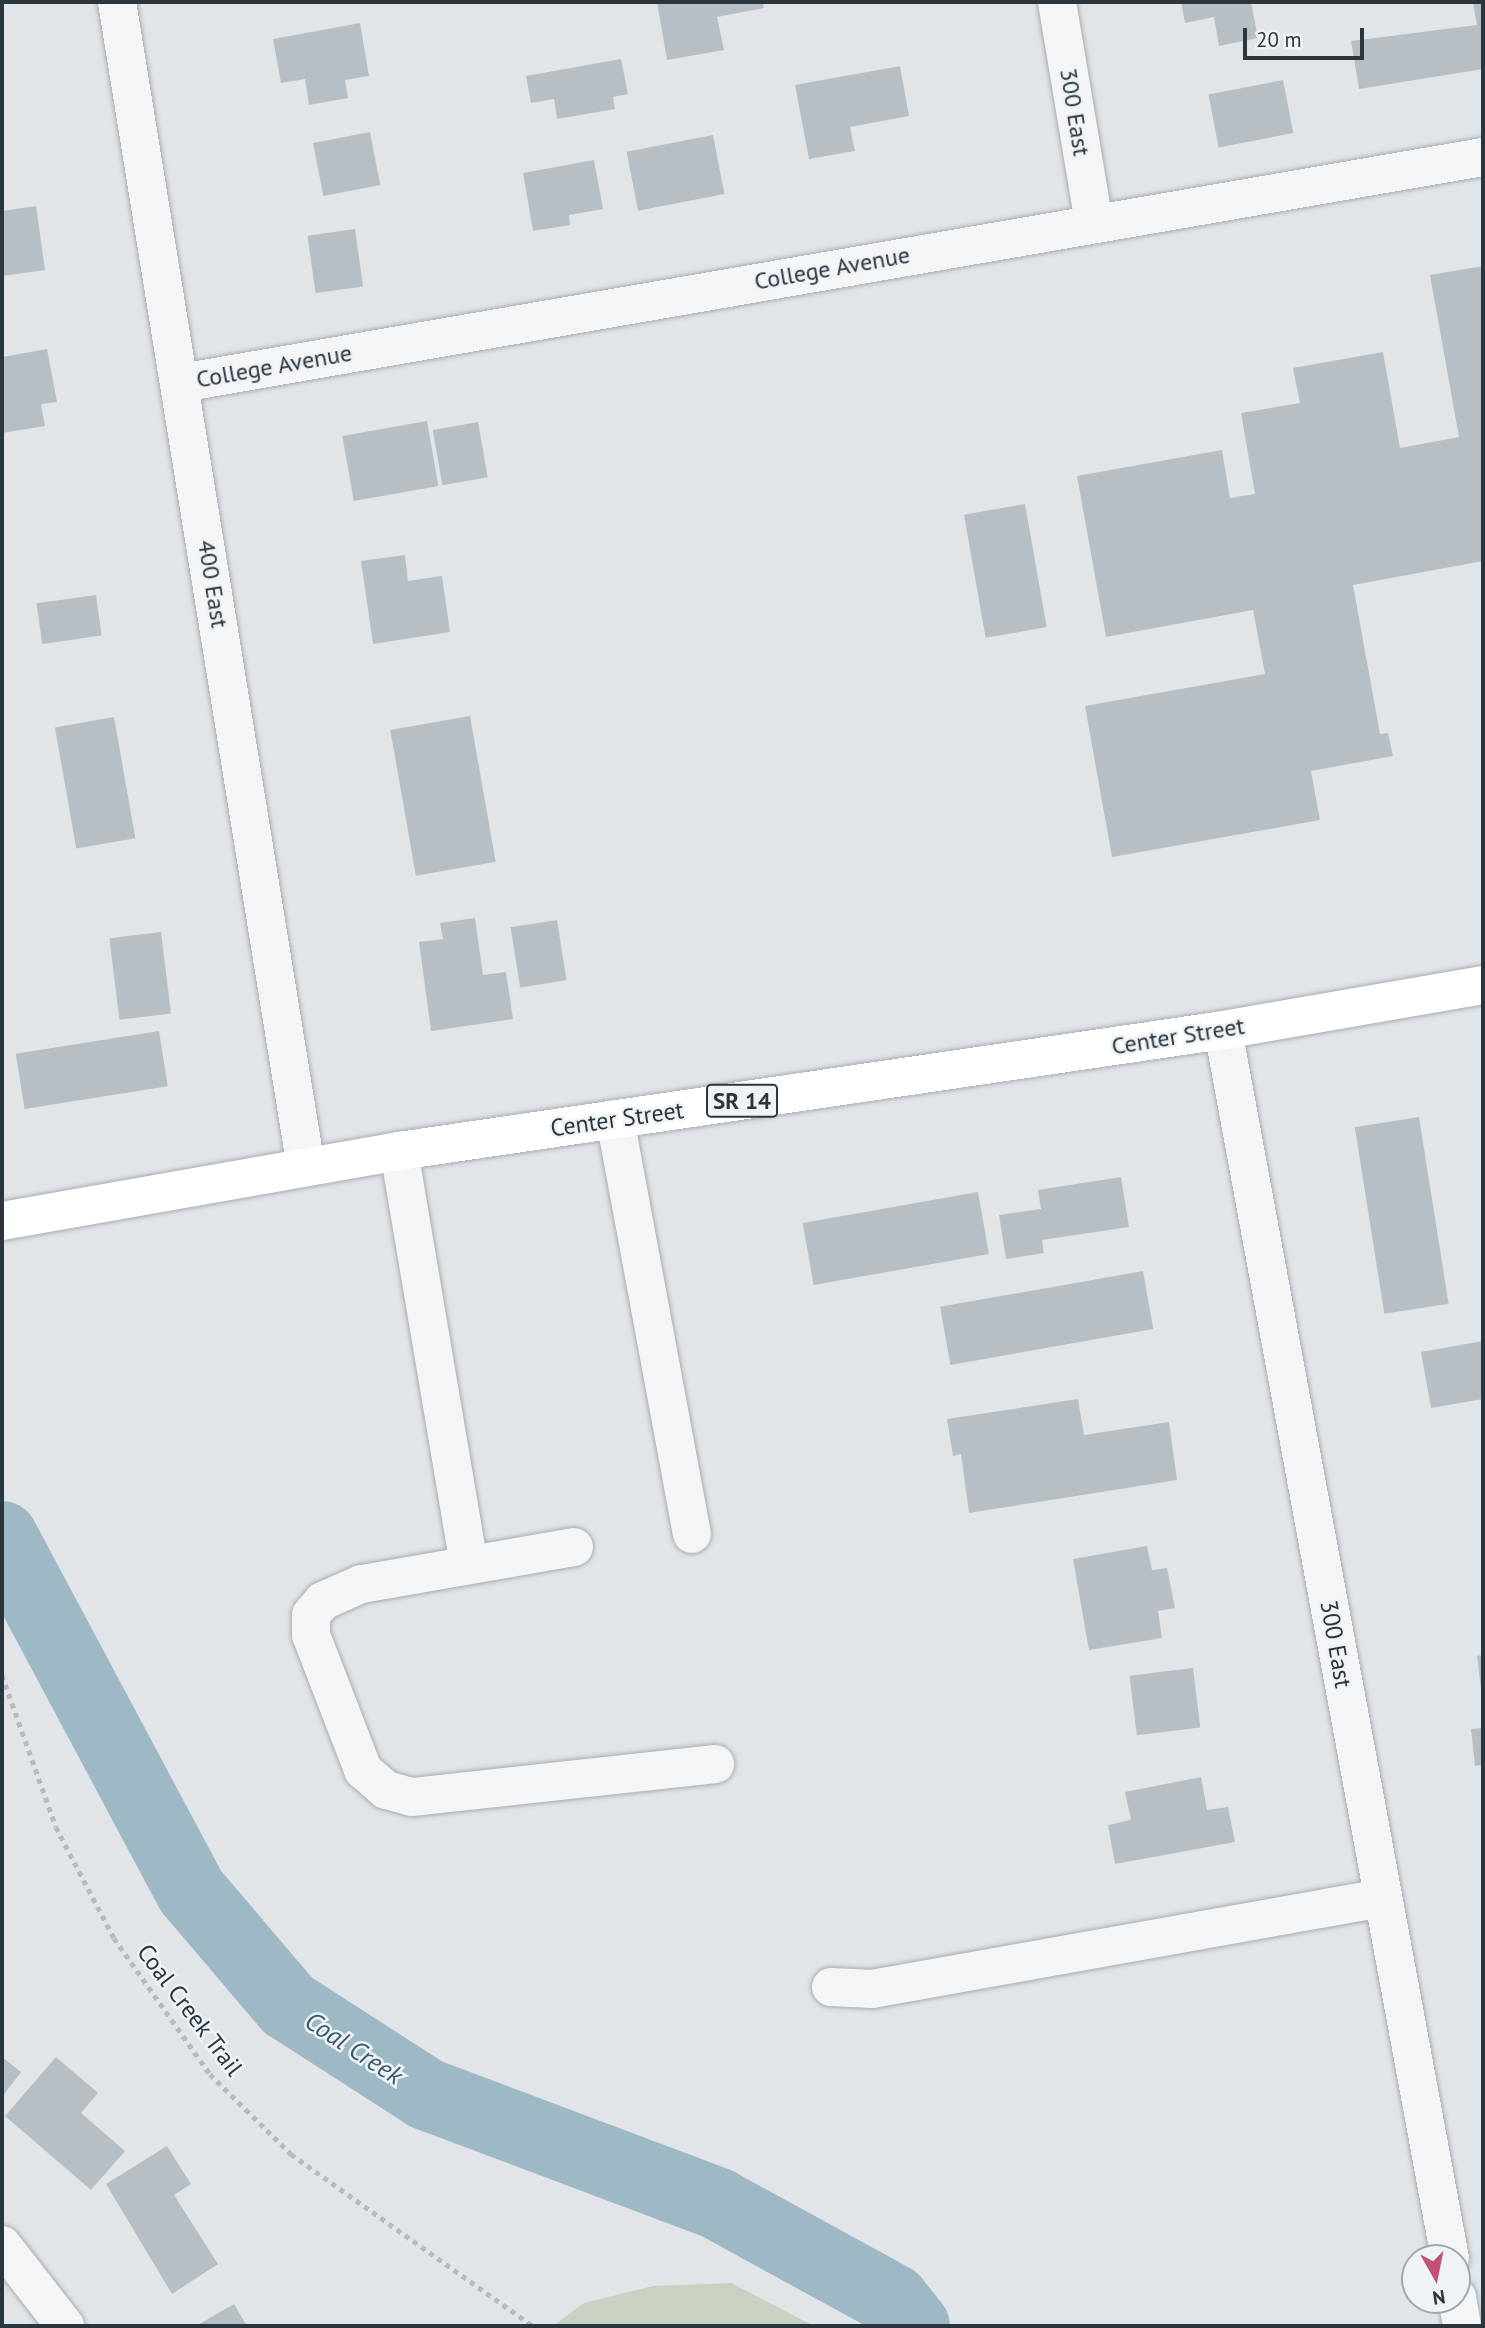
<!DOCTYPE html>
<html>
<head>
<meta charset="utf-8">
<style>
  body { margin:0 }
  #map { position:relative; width:1485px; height:2328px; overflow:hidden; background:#e1e5e8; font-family:"PT Sans",sans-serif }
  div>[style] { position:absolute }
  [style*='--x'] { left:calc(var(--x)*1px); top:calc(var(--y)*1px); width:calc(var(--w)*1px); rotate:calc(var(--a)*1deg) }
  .green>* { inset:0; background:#c9d1c3 }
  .river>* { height:72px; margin:-36px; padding:0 36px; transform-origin:36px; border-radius:36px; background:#9fb8c5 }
  .building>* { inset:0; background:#b8bfc4; transform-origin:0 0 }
  .path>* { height:4.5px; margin-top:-2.25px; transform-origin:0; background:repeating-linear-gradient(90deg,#b7bbc0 0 5px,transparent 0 10px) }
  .roads { filter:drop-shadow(0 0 2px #a7adb2) drop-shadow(0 0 2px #a7adb2) }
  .street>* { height:38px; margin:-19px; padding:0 19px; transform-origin:19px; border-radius:19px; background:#f3f5f7 }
  .primary>* { height:38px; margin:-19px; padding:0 19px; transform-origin:19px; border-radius:19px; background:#fff }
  span { translate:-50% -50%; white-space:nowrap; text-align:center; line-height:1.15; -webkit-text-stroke:5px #f0f3f6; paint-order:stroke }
  .shield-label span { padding:2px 5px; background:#f0f3f6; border:2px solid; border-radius:5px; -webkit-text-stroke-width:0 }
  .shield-label { font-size:23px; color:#2b353e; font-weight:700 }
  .street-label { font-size:24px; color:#2b353e }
  .water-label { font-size:26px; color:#385a6e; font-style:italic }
  .frame { position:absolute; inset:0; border:4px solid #2b353e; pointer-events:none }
  .north { position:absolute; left:1401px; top:2244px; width:70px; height:70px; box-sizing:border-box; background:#f0f3f6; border:2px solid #a1a7ac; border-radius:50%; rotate:171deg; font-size:19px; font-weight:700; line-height:28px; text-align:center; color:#2b353e }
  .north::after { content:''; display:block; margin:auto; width:24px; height:32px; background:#c25175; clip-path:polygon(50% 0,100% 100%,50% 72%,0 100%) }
  .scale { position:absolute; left:1243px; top:28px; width:121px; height:32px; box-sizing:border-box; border:4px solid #2b353e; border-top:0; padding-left:9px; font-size:21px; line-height:24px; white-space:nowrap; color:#2b353e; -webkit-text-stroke:5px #f0f3f6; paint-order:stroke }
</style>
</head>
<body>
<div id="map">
  <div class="green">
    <i style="clip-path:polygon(731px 2283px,814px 2326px,553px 2326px,584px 2303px,653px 2286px)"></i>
  </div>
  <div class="river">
    <i style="--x:2;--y:1537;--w:401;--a:61.9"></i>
    <i style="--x:191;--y:1891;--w:150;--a:49.6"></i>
    <i style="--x:288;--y:2005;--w:164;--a:32.8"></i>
    <i style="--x:426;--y:2094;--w:312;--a:20.6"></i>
    <i style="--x:718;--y:2204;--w:200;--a:28.7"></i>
    <i style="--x:893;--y:2300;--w:33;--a:51"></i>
  </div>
  <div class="building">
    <i style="clip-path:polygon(657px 2px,763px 2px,764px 8px,717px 17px,724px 50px,667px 60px)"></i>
    <i style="clip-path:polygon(1181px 2px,1251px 2px,1258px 38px,1219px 46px,1214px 17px,1185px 23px)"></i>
    <i style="clip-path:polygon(1483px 2px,1483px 69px,1359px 89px,1351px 41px,1477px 25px,1473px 3px)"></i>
    <i style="clip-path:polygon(360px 23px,369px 76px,345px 80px,348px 98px,309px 105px,305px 79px,281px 83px,273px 39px)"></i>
    <i style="clip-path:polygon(621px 59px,628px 94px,613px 97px,615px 109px,557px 119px,554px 99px,531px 103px,526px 76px)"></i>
    <i style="clip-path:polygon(900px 66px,909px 116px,850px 127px,855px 151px,809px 159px,795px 85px)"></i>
    <i style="left:1283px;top:80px;width:54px;height:76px;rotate:79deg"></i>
    <i style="left:370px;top:132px;width:54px;height:58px;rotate:79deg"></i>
    <i style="left:713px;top:135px;width:60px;height:88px;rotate:79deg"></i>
    <i style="clip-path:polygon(594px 160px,603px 209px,569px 215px,570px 225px,533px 231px,523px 173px)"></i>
    <i style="clip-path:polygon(36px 206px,45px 270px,2px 276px,2px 211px)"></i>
    <i style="left:355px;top:229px;width:58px;height:48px;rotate:82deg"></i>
    <i style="clip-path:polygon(1483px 266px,1483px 561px,1353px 585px,1380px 734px,1388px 733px,1393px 756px,1311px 771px,1320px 820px,1112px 857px,1085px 706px,1265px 674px,1253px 610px,1106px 637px,1077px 476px,1222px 450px,1230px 498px,1255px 494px,1241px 413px,1300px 403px,1293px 368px,1383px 352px,1400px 448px,1459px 437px,1430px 275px)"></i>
    <i style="clip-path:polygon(47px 349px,57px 402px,41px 404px,45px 426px,2px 433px,2px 357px)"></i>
    <i style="left:427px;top:421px;width:66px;height:86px;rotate:80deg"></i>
    <i style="left:478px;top:422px;width:56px;height:46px;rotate:80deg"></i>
    <i style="left:1025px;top:504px;width:125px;height:62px;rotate:80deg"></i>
    <i style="clip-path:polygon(405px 555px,408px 581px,442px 576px,450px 632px,373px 644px,361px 561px)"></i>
    <i style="left:96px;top:595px;width:41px;height:60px;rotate:82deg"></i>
    <i style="left:470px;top:716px;width:148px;height:81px;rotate:80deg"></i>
    <i style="left:114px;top:717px;width:123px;height:60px;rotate:80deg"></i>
    <i style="clip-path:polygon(475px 918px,483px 975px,506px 972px,513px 1019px,431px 1031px,419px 942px,443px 939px,440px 923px)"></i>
    <i style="left:557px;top:920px;width:61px;height:47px;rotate:81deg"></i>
    <i style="left:161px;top:932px;width:82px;height:52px;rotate:83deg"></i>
    <i style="left:159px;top:1031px;width:56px;height:145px;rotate:81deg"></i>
    <i style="left:1419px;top:1117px;width:189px;height:65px;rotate:81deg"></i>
    <i style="clip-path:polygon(1121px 1177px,1129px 1227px,1042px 1240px,1044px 1253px,1006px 1259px,999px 1215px,1041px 1209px,1038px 1190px)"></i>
    <i style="left:978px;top:1192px;width:63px;height:178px;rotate:80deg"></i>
    <i style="left:1143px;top:1271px;width:59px;height:206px;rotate:80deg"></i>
    <i style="clip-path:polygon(1483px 1341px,1483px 1399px,1431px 1408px,1421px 1352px)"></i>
    <i style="clip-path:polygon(1078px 1399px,1084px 1435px,1169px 1422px,1177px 1480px,969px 1513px,961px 1454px,953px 1456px,947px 1419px)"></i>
    <i style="clip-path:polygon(1147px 1546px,1152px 1570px,1167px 1568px,1175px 1608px,1158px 1611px,1162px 1638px,1089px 1650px,1073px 1559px)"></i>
    <i style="clip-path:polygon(1483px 1655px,1483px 1697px,1482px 1697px,1477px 1656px)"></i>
    <i style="left:1193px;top:1668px;width:60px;height:64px;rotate:83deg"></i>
    <i style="clip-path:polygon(1483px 1728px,1483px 1765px,1475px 1766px,1471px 1729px)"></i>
    <i style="clip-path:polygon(1201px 1777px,1207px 1810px,1228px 1807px,1235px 1842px,1115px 1864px,1108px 1825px,1131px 1820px,1125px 1792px)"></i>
    <i style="clip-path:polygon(2px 2057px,21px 2072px,2px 2097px)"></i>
    <i style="clip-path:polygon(56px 2057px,98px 2093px,81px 2113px,125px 2151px,91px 2190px,5px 2116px)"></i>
    <i style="clip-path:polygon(167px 2146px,191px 2184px,174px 2195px,218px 2264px,172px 2294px,106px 2184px)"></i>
    <i style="clip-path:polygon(234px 2304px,247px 2326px,196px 2326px)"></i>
  </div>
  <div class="path">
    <i style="--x:2;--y:1675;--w:161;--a:70.4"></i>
    <i style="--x:56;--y:1827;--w:125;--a:62.4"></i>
    <i style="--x:114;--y:1938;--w:166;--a:54.8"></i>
    <i style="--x:210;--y:2074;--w:114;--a:44.6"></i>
    <i style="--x:291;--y:2154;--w:297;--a:35.4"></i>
  </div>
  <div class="roads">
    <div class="street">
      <i style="--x:117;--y:2;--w:1180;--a:80.79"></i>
      <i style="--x:1057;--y:2;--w:224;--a:80.5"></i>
      <i style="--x:181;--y:383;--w:1321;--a:-9.85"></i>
      <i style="--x:1223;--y:1030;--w:1249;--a:79.53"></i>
      <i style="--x:615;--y:1119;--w:422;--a:79.5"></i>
      <i style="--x:399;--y:1151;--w:420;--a:80.4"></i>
      <i style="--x:574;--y:1547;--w:216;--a:170.1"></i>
      <i style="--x:361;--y:1584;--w:42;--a:155.9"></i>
      <i style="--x:323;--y:1601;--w:18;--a:131"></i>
      <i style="--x:311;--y:1615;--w:20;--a:90"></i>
      <i style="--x:311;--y:1635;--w:145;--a:68.9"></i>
      <i style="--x:363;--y:1770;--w:30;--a:41"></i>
      <i style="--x:386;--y:1790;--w:27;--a:15"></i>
      <i style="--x:412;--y:1797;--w:305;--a:-6.2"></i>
      <i style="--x:831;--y:1987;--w:41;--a:2.8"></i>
      <i style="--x:872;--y:1989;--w:518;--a:-10.12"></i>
      <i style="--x:2;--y:2245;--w:103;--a:52.1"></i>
      <i style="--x:1457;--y:2297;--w:29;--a:80"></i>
    </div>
    <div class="primary">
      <i style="--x:2;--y:1221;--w:403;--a:-10"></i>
      <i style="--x:399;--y:1151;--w:833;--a:-8.35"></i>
      <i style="--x:1223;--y:1030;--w:264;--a:-9.8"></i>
    </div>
  </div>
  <div class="shield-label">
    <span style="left:742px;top:1101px">SR 14</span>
  </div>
  <div class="street-label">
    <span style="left:1075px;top:112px;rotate:81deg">300 East</span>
    <span style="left:832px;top:268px;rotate:-10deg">College Avenue</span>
    <span style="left:274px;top:366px;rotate:-10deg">College Avenue</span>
    <span style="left:213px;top:584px;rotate:81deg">400 East</span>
    <span style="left:1178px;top:1036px;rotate:-9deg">Center Street</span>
    <span style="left:617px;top:1119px;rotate:-8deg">Center Street</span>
    <span style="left:1336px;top:1644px;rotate:80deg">300 East</span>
    <span style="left:190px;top:2010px;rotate:53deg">Coal Creek Trail</span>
  </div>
  <div class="water-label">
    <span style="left:354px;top:2048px;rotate:33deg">Coal Creek</span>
  </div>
  <div class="frame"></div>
  <div class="north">N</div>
  <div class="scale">20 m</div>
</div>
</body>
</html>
